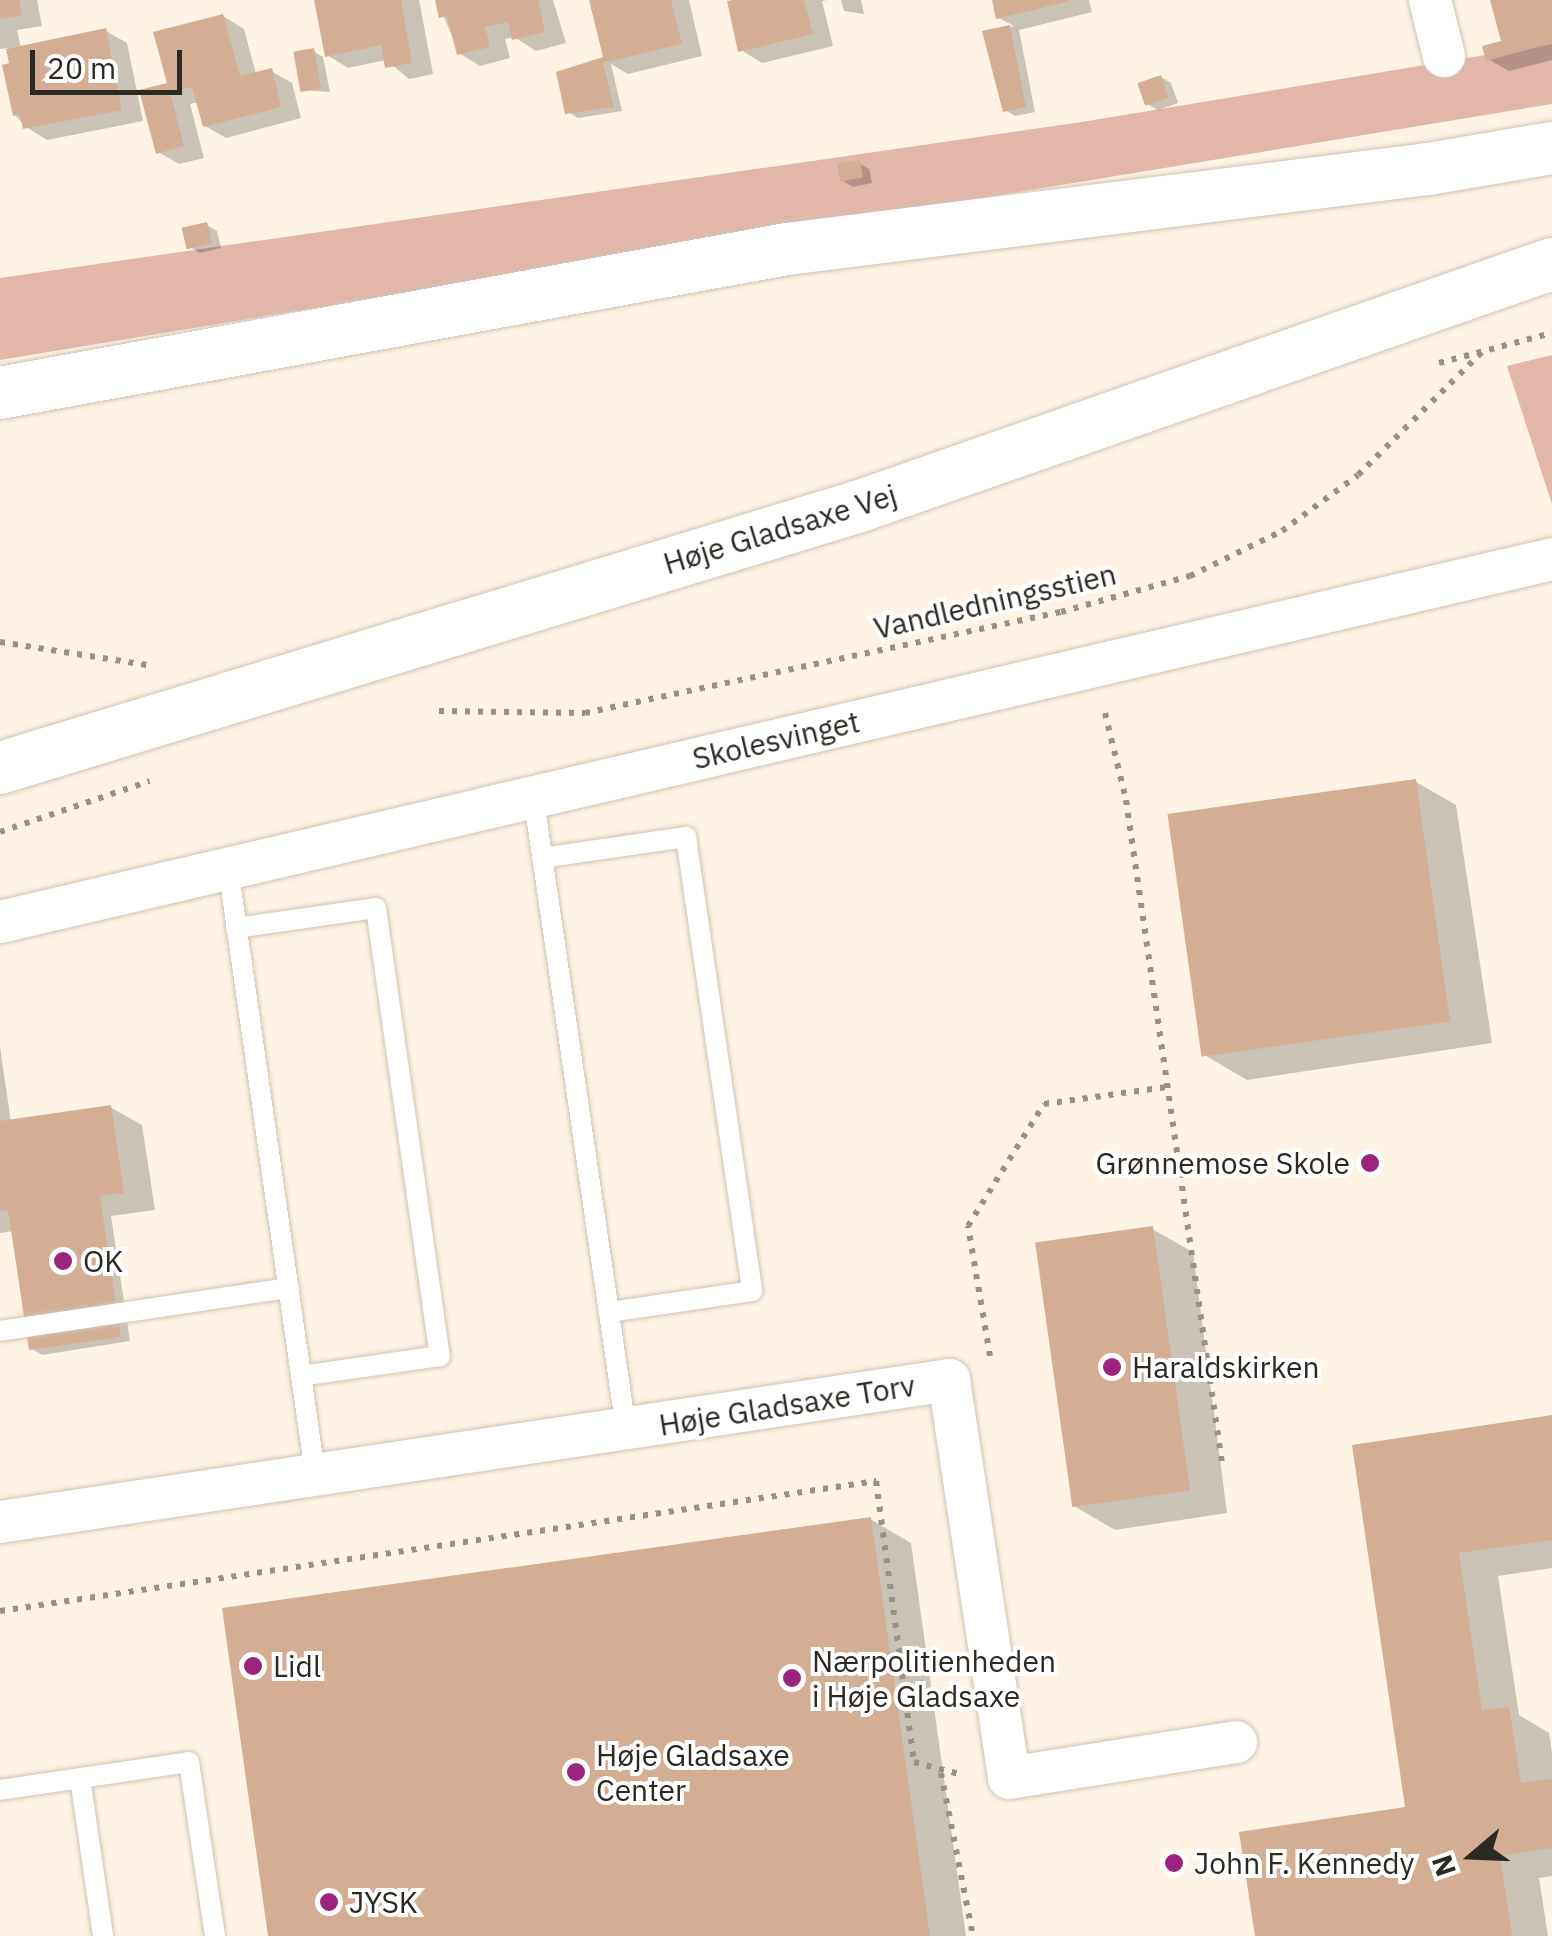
<!DOCTYPE html>
<html>
<head>
<meta charset="utf-8">
<style>
  body { margin:0 }
  #map { position:relative; width:1552px; height:1936px; overflow:hidden; background:#fef3e4; font-family:"IBM Plex Sans",sans-serif }
  div>[style] { position:absolute }
  [style*='--x'] { left:calc(var(--x)*1px); top:calc(var(--y)*1px); width:calc(var(--w)*1px); rotate:calc(var(--a)*1deg) }
  .forest>* { inset:0; background:#e3b6aa }
  .shadow>* { inset:0; background:#0003 }
  .building>* { inset:0; background:#d3ae95; transform-origin:0 0 }
  .path>* { height:6px; margin-top:-3px; transform-origin:0; background:repeating-linear-gradient(90deg,#999187 0 5px,transparent 0 13px) }
  .roads { filter:drop-shadow(0 0 2px #cec3b4) drop-shadow(0 0 2px #cec3b4) }
  .service>* { height:20px; margin:-10px; padding:0 10px; transform-origin:10px; border-radius:10px; background:#fff }
  .minor>* { height:42px; margin:-21px; padding:0 21px; transform-origin:21px; border-radius:21px; background:#fff }
  .tertiary>* { height:52px; margin:-26px; padding:0 26px; transform-origin:26px; border-radius:26px; background:#fff }
  .dots>* { width:28px; height:28px; translate:-50% -50%; box-sizing:border-box; border:5px solid #fff; border-radius:50% }
  span { translate:-50% -50%; white-space:nowrap; text-align:center; line-height:1.15; -webkit-text-stroke:8px #fff; paint-order:stroke }
  .street-label { font-size:30px; color:#2c2822 }
  .poi-label { font-size:30px; color:#2c2822 }
  .right { translate:-100% -50%; text-align:right }
  .left { translate:0 -50%; text-align:left }
  .north { position:absolute; left:1422px; top:1806px; width:100px; height:100px; -webkit-text-stroke:8px #fff; paint-order:stroke; rotate:251deg; font-size:28px; font-weight:700; line-height:40px; text-align:center; color:#2c2822 }
  .north::after { content:''; display:block; margin:auto; width:35px; height:45px; background:#2c2822; clip-path:polygon(50% 0,100% 100%,50% 72%,0 100%) }
  .scale { position:absolute; left:30px; top:50px; width:152px; height:45px; box-sizing:border-box; border:5px solid #2c2822; border-top:0; padding-left:12px; font-size:30px; line-height:35px; white-space:nowrap; color:#2c2822; -webkit-text-stroke:8px #fff; paint-order:stroke }
</style>
</head>
<body>
<div id="map">
  <div class="forest">
    <i style="clip-path:polygon(1552px 44px,1552px 104px,0 360px,0 278px,1082px 122px)"></i>
    <i style="clip-path:polygon(1552px 355px,1552px 504px,1507px 366px)"></i>
  </div>
  <div class="shadow">
    <i style="clip-path:polygon(0 0,37px 0,42px 26px,17px 30px,21px 48px,106px 31px,127px 43px,143px 121px,47px 140px,26px 127px,15px 115px,9px 48px,0 49px)"></i>
    <i style="clip-path:polygon(316px 0,419px 0,433px 74px,409px 79px,386px 60px,348px 68px,327px 55px)"></i>
    <i style="clip-path:polygon(437px 0,553px 0,566px 43px,536px 51px,514px 37px,505px 39px,510px 58px,480px 66px,459px 53px)"></i>
    <i style="clip-path:polygon(592px 0,689px 0,702px 56px,628px 74px,611px 64px,622px 111px,578px 118px,568px 112px,602px 60px,607px 63px)"></i>
    <i style="clip-path:polygon(733px 0,827px 0,822px 1px,833px 46px,762px 63px,741px 50px)"></i>
    <i style="clip-path:polygon(841px 0,861px 0,864px 14px,844px 11px)"></i>
    <i style="clip-path:polygon(994px 0,1089px 0,1092px 12px,1019px 30px,1035px 112px,1015px 116px,1005px 110px,985px 33px,1014px 26px,999px 18px)"></i>
    <i style="clip-path:polygon(1492px 0,1552px 0,1552px 60px,1509px 71px,1488px 59px,1504px 43px)"></i>
    <i style="clip-path:polygon(223px 16px,244px 29px,256px 74px,271px 71px,292px 83px,301px 118px,226px 138px,205px 126px,199px 102px,190px 104px,204px 158px,179px 164px,158px 152px,170px 85px)"></i>
    <i style="clip-path:polygon(313px 51px,323px 57px,330px 92px,302px 90px)"></i>
    <i style="clip-path:polygon(1161px 77px,1171px 83px,1178px 103px,1158px 110px,1147px 104px)"></i>
    <i style="clip-path:polygon(859px 163px,869px 169px,872px 183px,853px 187px,843px 181px)"></i>
    <i style="clip-path:polygon(207px 225px,217px 231px,221px 248px,200px 253px,190px 247px)"></i>
    <i style="clip-path:polygon(1416px 782px,1456px 805px,1492px 1043px,1247px 1080px,1206px 1056px)"></i>
    <i style="clip-path:polygon(0 1047px,11px 1122px,110px 1107px,142px 1125px,155px 1210px,111px 1216px,130px 1341px,42px 1355px,32px 1349px,14px 1231px,0 1233px)"></i>
    <i style="clip-path:polygon(1152px 1229px,1193px 1252px,1227px 1513px,1115px 1530px,1074px 1506px)"></i>
    <i style="clip-path:polygon(1552px 1418px,1552px 1568px,1498px 1576px,1519px 1715px,1549px 1733px,1552px 1753px,1552px 1876px,1539px 1878px,1548px 1936px,1257px 1936px,1408px 1810px,1355px 1447px)"></i>
    <i style="clip-path:polygon(870px 1519px,911px 1543px,966px 1936px,271px 1936px)"></i>
  </div>
  <div class="building">
    <i style="clip-path:polygon(0 0,19px 0,22px 15px,0 19px)"></i>
    <i style="clip-path:polygon(314px 0,401px 0,412px 63px,385px 68px,381px 45px,325px 57px)"></i>
    <i style="clip-path:polygon(435px 0,538px 0,545px 32px,512px 40px,508px 22px,485px 27px,490px 47px,457px 55px,447px 16px,439px 18px)"></i>
    <i style="clip-path:polygon(589px 0,671px 0,682px 44px,603px 63px,614px 107px,565px 114px,556px 72px,603px 57px)"></i>
    <i style="clip-path:polygon(732px 0,804px 0,813px 34px,738px 52px,727px 1px)"></i>
    <i style="clip-path:polygon(992px 0,1069px 0,1070px 1px,996px 19px)"></i>
    <i style="clip-path:polygon(1490px 0,1552px 0,1552px 43px,1486px 61px,1482px 46px,1501px 41px)"></i>
    <i style="clip-path:polygon(223px 14px,240px 76px,272px 68px,281px 107px,203px 127px,192px 87px,170px 92px,184px 146px,156px 154px,139px 90px,167px 83px,153px 32px)"></i>
    <i style="clip-path:polygon(1010px 25px,1026px 107px,1003px 112px,982px 31px)"></i>
    <i style="clip-path:polygon(106px 28px,122px 110px,23px 129px,20px 115px,13px 116px,2px 65px,9px 63px,6px 49px)"></i>
    <i style="left:314px;top:48px;width:41px;height:21px;rotate:80deg"></i>
    <i style="left:1161px;top:75px;width:24px;height:25px;rotate:71deg"></i>
    <i style="left:860px;top:160px;width:18px;height:23px;rotate:81deg"></i>
    <i style="left:207px;top:222px;width:22px;height:26px;rotate:77deg"></i>
    <i style="left:1416px;top:779px;width:245px;height:251px;rotate:82deg"></i>
    <i style="clip-path:polygon(111px 1105px,124px 1193px,100px 1196px,121px 1337px,29px 1350px,8px 1210px,0 1211px,0 1121px)"></i>
    <i style="left:1153px;top:1226px;width:267px;height:119px;rotate:82deg"></i>
    <i style="clip-path:polygon(1552px 1415px,1552px 1540px,1459px 1553px,1482px 1710px,1509px 1707px,1521px 1783px,1552px 1779px,1552px 1848px,1500px 1856px,1512px 1936px,1255px 1936px,1239px 1832px,1405px 1807px,1352px 1445px)"></i>
    <i style="clip-path:polygon(871px 1517px,930px 1936px,268px 1936px,222px 1608px)"></i>
  </div>
  <div class="path">
    <i style="--x:1439;--y:363;--w:117;--a:-14.9"></i>
    <i style="--x:0;--y:642;--w:149;--a:8.9"></i>
    <i style="--x:439;--y:711;--w:146;--a:0.8"></i>
    <i style="--x:585;--y:713;--w:487;--a:-12"></i>
    <i style="--x:1061;--y:612;--w:134;--a:-15.6"></i>
    <i style="--x:1190;--y:576;--w:102;--a:-26.1"></i>
    <i style="--x:1282;--y:531;--w:94;--a:-36.4"></i>
    <i style="--x:1358;--y:475;--w:177;--a:-44.8"></i>
    <i style="--x:1105;--y:713;--w:89;--a:76.4"></i>
    <i style="--x:1126;--y:800;--w:670;--a:81.76"></i>
    <i style="--x:0;--y:832;--w:158;--a:-18.8"></i>
    <i style="--x:990;--y:1356;--w:132;--a:-99.6"></i>
    <i style="--x:968;--y:1226;--w:144;--a:-58.1"></i>
    <i style="--x:1044;--y:1104;--w:124;--a:-7.9"></i>
    <i style="--x:0;--y:1611;--w:886;--a:-8.44"></i>
    <i style="--x:876;--y:1481;--w:284;--a:82.3"></i>
    <i style="--x:914;--y:1762;--w:51;--a:14.9"></i>
    <i style="--x:941;--y:1773;--w:166;--a:78.9"></i>
  </div>
  <div class="roads">
    <div class="service">
      <i style="--x:533;--y:794;--w:642;--a:81.67"></i>
      <i style="--x:542;--y:858;--w:146;--a:-8.3"></i>
      <i style="--x:686;--y:837;--w:459;--a:81.7"></i>
      <i style="--x:752;--y:1291;--w:145;--a:171.6"></i>
      <i style="--x:228;--y:867;--w:612;--a:81.83"></i>
      <i style="--x:236;--y:928;--w:141;--a:-8.1"></i>
      <i style="--x:376;--y:908;--w:453;--a:81.9"></i>
      <i style="--x:440;--y:1356;--w:140;--a:171.8"></i>
      <i style="--x:0;--y:1331;--w:292;--a:-8.5"></i>
      <i style="--x:80;--y:1778;--w:160;--a:81.7"></i>
      <i style="--x:0;--y:1790;--w:191;--a:-8.4"></i>
      <i style="--x:189;--y:1762;--w:176;--a:81.5"></i>
    </div>
    <div class="minor">
      <i style="--x:1430;--y:0;--w:58;--a:76"></i>
      <i style="--x:0;--y:922;--w:1594;--a:-13.16"></i>
      <i style="--x:0;--y:1522;--w:960;--a:-8.51"></i>
      <i style="--x:949;--y:1380;--w:402;--a:81.4"></i>
      <i style="--x:1009;--y:1778;--w:230;--a:-9"></i>
    </div>
    <div class="tertiary">
      <i style="--x:0;--y:393;--w:800;--a:-10.37"></i>
      <i style="--x:787;--y:249;--w:646;--a:-7.11"></i>
      <i style="--x:1428;--y:169;--w:126;--a:-9.6"></i>
      <i style="--x:0;--y:768;--w:899;--a:-16.94"></i>
      <i style="--x:860;--y:506;--w:733;--a:-19.28"></i>
    </div>
  </div>
  <div class="dots">
    <i style="left:1370px;top:1163px;background:#9c247e"></i>
    <i style="left:63px;top:1261px;background:#9c247e"></i>
    <i style="left:1112px;top:1367px;background:#9c247e"></i>
    <i style="left:253px;top:1666px;background:#9c247e"></i>
    <i style="left:792px;top:1678px;background:#9c247e"></i>
    <i style="left:576px;top:1772px;background:#9c247e"></i>
    <i style="left:1174px;top:1863px;background:#9c247e"></i>
    <i style="left:329px;top:1902px;background:#9c247e"></i>
  </div>
  <div class="street-label">
    <span style="left:780px;top:529px;rotate:-17deg">Høje Gladsaxe Vej</span>
    <span style="left:995px;top:601px;rotate:-13deg">Vandledningsstien</span>
    <span style="left:776px;top:740px;rotate:-13deg">Skolesvinget</span>
    <span style="left:787px;top:1405px;rotate:-9deg">Høje Gladsaxe Torv</span>
  </div>
  <div class="poi-label">
    <span class="right" style="left:1350px;top:1163px">Grønnemose Skole</span>
    <span class="left" style="left:83px;top:1261px">OK</span>
    <span class="left" style="left:1132px;top:1367px">Haraldskirken</span>
    <span class="left" style="left:812px;top:1678px">Nærpolitienheden<br>i Høje Gladsaxe</span>
    <span class="left" style="left:273px;top:1666px">Lidl</span>
    <span class="left" style="left:596px;top:1772px">Høje Gladsaxe<br>Center</span>
    <span class="left" style="left:1194px;top:1863px">John F. Kennedy</span>
    <span class="left" style="left:349px;top:1902px">JYSK</span>
  </div>
  <div class="north">N</div>
  <div class="scale">20 m</div>
</div>
</body>
</html>
